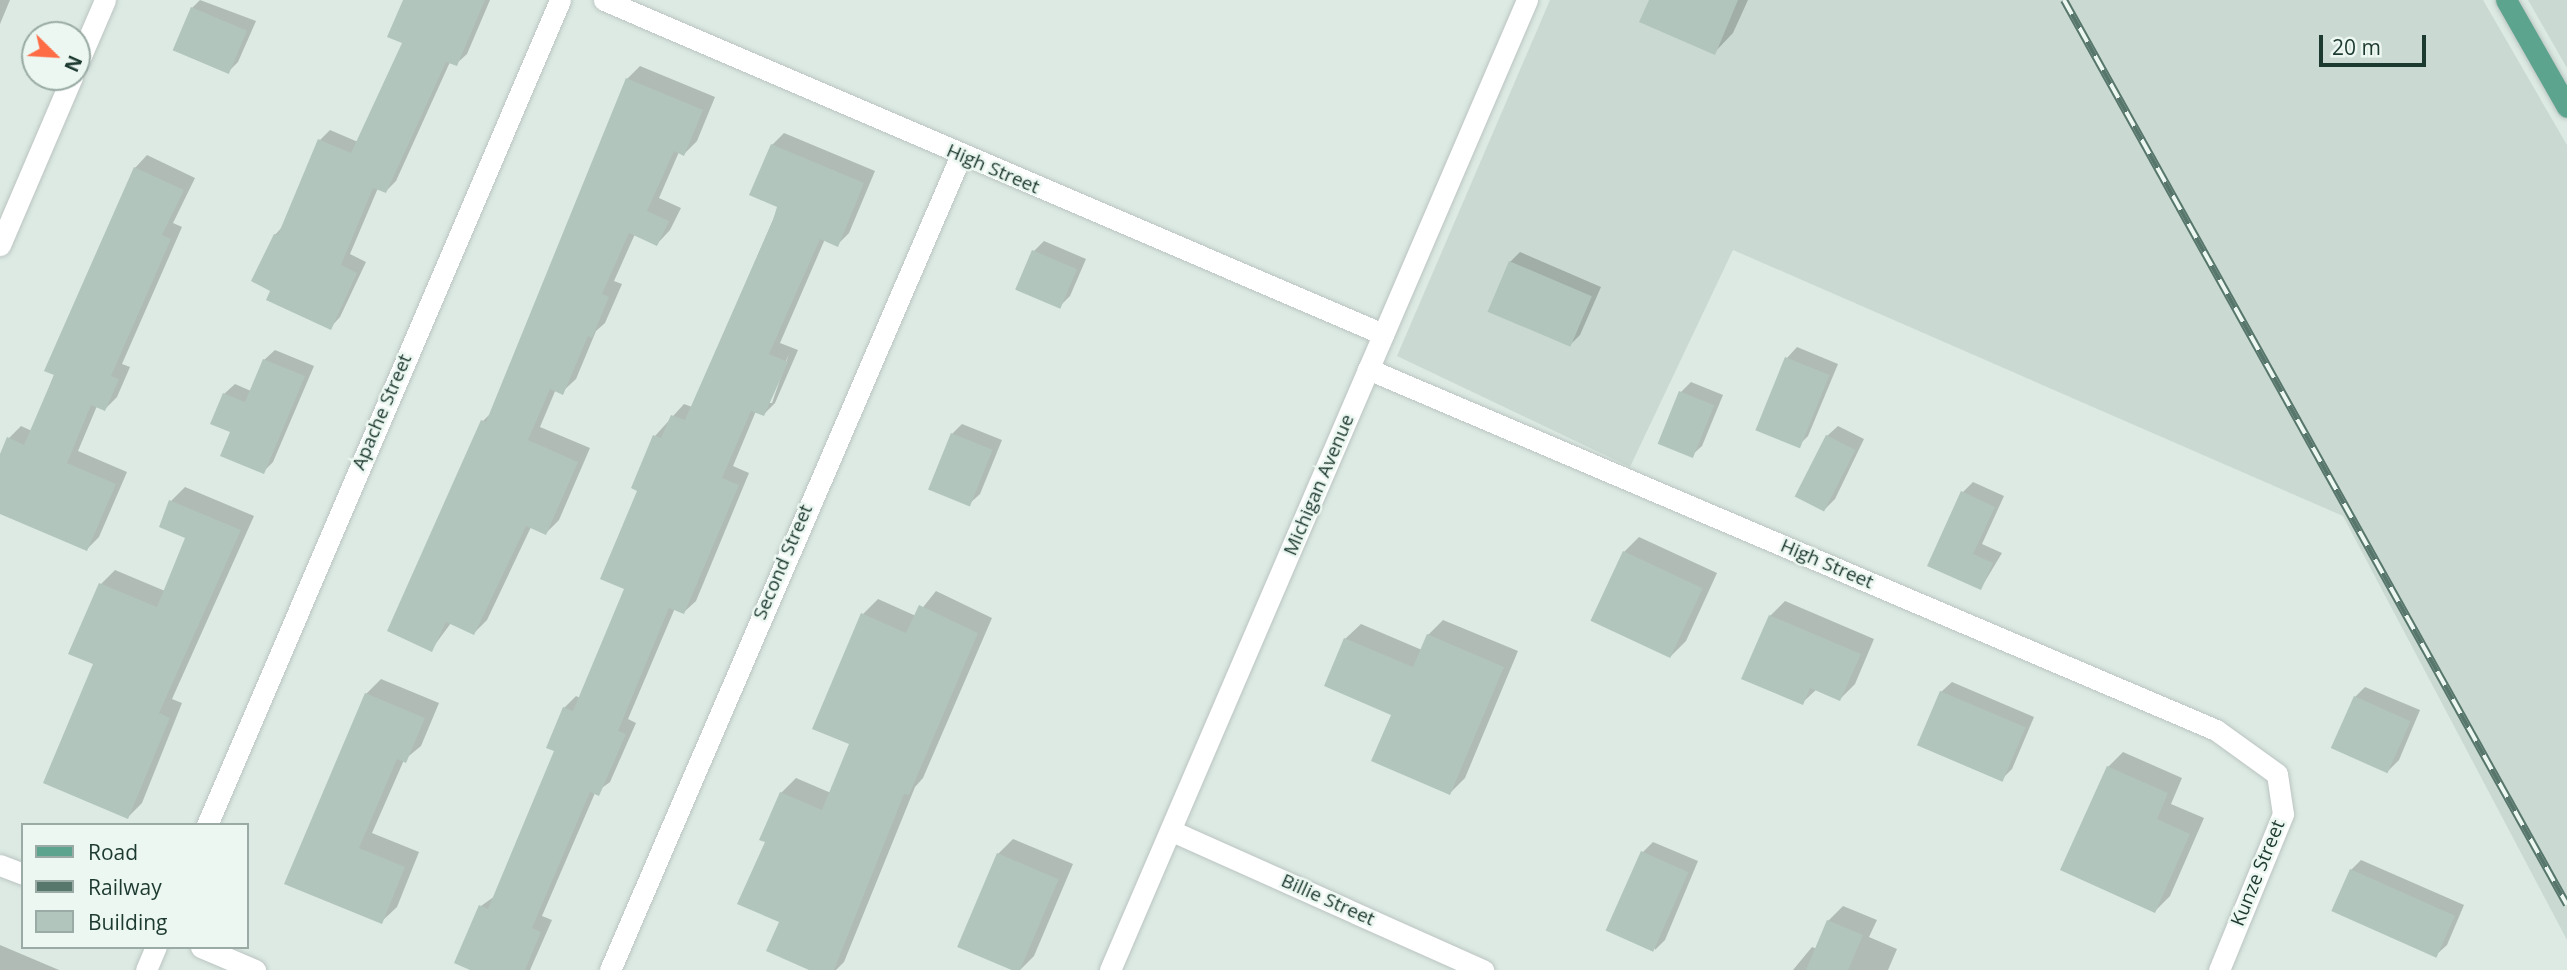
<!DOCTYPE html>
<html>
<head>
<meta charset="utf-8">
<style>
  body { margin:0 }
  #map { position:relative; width:2567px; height:970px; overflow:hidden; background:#dceae3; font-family:"Open Sans",sans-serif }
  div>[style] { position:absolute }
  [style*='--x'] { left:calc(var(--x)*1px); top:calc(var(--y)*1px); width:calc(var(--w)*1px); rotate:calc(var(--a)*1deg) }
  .built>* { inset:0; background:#cadad2 }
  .shadow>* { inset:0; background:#0003 }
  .building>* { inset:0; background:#b1c5bc; transform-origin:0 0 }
  .roads { filter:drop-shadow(0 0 2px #bbc4c1) drop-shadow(0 0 2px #bbc4c1) }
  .minor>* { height:21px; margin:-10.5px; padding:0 10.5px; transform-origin:10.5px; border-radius:10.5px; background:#fff }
  .tertiary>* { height:21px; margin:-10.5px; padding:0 10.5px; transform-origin:10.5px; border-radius:10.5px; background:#fff }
  .primary>* { height:21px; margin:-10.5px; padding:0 10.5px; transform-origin:10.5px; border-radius:10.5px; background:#5ca48e }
  .rail>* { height:8px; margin-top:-4px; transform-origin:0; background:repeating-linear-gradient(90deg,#ecf7f1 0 16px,#57766c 0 32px); box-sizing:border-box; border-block:2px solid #57766c }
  span { translate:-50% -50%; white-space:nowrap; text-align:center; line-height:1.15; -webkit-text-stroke:5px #ecf7f1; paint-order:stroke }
  .street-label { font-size:19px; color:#1d3a31 }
  .legend { position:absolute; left:21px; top:823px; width:228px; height:126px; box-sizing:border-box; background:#ecf7f1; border:2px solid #99aba4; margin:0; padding:9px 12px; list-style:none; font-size:21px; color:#1d3a31 }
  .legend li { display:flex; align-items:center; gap:14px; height:35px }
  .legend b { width:35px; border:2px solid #99aba4 }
  .north { position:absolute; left:21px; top:21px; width:70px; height:70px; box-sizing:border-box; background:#ecf7f1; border:2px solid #99aba4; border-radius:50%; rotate:114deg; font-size:19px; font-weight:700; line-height:28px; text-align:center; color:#1d3a31 }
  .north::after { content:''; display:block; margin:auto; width:24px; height:32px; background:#fe6c46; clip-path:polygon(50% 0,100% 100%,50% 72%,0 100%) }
  .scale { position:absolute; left:2319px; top:35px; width:107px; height:32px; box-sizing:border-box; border:4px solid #1d3a31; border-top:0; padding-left:9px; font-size:21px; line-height:24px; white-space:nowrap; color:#1d3a31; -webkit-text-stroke:5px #ecf7f1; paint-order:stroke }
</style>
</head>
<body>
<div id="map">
  <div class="built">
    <i style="clip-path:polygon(1550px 0,2483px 0,2567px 145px,2567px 940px,2343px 516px,1733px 250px,1630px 467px,1397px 356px)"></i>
    <i style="clip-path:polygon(2528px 0,2567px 0,2567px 68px)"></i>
  </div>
  <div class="shadow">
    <i style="clip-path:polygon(0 0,10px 0,0 24px)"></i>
    <i style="clip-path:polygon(200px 0,256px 21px,238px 62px,228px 72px,192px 8px)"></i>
    <i style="clip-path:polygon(405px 0,490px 0,467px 54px,456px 64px,450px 62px,396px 181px,386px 191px,378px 188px,350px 254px,366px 262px,340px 317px,330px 328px,273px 290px,275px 235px,283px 226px,320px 140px,330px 130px,358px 142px,404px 42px)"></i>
    <i style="clip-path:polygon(1651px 0,1748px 0,1733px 33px,1714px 53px)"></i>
    <i style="clip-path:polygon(640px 66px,715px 97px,697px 141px,684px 154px,679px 152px,659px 198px,681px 208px,670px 230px,657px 244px,635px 234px,614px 281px,622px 284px,605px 323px,596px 331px,576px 379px,562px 392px,556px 389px,540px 427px,590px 448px,559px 520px,546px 533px,531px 527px,487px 620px,474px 633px,451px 623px,431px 650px,483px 421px,493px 411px,627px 79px)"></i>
    <i style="clip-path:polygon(evenodd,784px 133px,875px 171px,849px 233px,837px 245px,825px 239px,780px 343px,798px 350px,775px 403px,764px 414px,756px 411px,733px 466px,749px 473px,696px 601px,684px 612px,675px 608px,628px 719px,636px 723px,610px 782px,595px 793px,542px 916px,552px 920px,530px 970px,475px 970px,481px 906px,495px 896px,556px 751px,564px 708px,576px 696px,580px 698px,626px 588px,639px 490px,655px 436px,684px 404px,692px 407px,779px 206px,772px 145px,784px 133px,789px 354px,772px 403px,768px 403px,789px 354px)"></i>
    <i style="clip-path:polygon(147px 155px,195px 178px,173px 223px,182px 227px,122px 364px,130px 367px,117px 397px,105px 409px,97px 406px,78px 451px,127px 472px,99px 537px,87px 549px,0 512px,0 458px,9px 438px,21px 426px,32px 431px,135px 168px)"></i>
    <i style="clip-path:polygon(1044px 241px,1086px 259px,1070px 296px,1060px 306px,1034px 251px)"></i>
    <i style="clip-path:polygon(1520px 252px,1601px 287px,1580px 335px,1570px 345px,1510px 262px)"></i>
    <i style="clip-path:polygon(1797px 347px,1838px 364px,1808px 436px,1798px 446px,1757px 429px,1787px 358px)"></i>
    <i style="clip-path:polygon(275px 350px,314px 366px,273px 462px,263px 472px,233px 431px,224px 394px,235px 384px,251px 391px,264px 360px)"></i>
    <i style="clip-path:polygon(1691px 382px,1723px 395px,1702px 446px,1691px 456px,1681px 392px)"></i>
    <i style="clip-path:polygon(962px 424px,1002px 440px,980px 494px,969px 504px,952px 434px)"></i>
    <i style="clip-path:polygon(1838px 426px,1864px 439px,1835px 499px,1825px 509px,1827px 436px)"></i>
    <i style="clip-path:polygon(1973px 482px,2004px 496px,1982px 544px,2002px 553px,1981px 588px,1929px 565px,1963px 492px)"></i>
    <i style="clip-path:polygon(185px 487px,254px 516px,172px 699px,182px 703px,142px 803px,128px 817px,95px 663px,101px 584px,115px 570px,165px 591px,187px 537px,171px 501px)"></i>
    <i style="clip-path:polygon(1639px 537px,1717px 573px,1686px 641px,1671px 656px,1624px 552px)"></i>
    <i style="clip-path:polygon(936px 591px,992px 618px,923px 778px,915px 787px,844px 962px,836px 970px,813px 970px,782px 921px,767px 842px,781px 793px,796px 778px,831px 793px,852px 744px,863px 614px,878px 599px,916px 616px)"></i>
    <i style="clip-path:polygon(1785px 601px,1874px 639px,1855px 684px,1840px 699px,1817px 689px,1802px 703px,1770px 616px)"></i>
    <i style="clip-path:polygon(1443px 620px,1518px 651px,1465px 778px,1450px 793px,1345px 639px,1361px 624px,1422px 650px,1428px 635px)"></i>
    <i style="clip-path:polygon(381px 679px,439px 703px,421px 746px,404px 760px,372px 833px,419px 852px,397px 907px,381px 922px,287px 883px,366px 694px)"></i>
    <i style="clip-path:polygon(1952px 682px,2034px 717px,2012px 769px,2002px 779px,1941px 692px)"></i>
    <i style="clip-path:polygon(2365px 687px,2420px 710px,2399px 760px,2388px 771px,2355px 697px)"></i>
    <i style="clip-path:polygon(2123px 752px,2182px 778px,2171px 804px,2204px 818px,2170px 896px,2155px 911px,2108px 767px)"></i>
    <i style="clip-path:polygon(1013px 839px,1073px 864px,1034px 956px,1020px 970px,960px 946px,998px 854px)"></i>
    <i style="clip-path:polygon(1653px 842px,1698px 861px,1665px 940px,1655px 950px,1643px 852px)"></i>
    <i style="clip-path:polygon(2361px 860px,2464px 905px,2447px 945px,2436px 955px,2351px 870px)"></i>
    <i style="clip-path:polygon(1843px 906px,1877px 920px,1869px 937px,1897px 949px,1888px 970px,1793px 970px,1812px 947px,1817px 949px,1828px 921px)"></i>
    <i style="clip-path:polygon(0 945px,59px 970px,0 970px)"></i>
  </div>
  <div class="building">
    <i style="clip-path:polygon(403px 0,485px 0,457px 66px,446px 62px,386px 193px,373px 188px,341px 265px,357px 273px,331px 330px,266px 300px,270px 291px,251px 281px,274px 234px,278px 235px,318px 139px,351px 153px,402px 43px,387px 37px)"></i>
    <i style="clip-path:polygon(1649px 0,1738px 0,1715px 55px,1639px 22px)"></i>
    <i style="left:191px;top:7px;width:61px;height:47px;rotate:23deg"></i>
    <i style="clip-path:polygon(626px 78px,703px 110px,684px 156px,674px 151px,647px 211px,669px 221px,657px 246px,629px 233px,602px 294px,609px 297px,592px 338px,588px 336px,563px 395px,550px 389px,528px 440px,578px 462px,546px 535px,526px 526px,474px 635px,446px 622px,432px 652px,387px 631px,481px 420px,486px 422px)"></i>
    <i style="clip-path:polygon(771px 144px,864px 183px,838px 247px,820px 239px,769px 354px,788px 362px,764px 416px,751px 411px,722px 478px,739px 485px,684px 614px,669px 608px,618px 731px,626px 734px,599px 796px,590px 792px,532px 928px,541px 932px,525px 970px,470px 970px,454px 963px,479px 905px,488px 909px,554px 751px,546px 748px,563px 707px,573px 711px,624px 589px,600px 579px,637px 491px,631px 488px,653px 435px,661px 438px,671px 415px,685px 420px,773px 220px,777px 207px,749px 195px)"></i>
    <i style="clip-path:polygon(134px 167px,184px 190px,162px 235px,171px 239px,111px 376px,119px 379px,105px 411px,91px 405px,67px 463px,116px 484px,87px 551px,0 514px,0 454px,7px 437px,24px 445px,54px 375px,44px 371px)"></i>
    <i style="left:1032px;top:250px;width:49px;height:43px;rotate:23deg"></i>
    <i style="left:1509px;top:261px;width:90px;height:55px;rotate:23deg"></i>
    <i style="left:1785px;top:357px;width:48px;height:79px;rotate:22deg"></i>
    <i style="clip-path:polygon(263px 359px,305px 376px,264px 474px,220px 456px,230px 432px,210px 424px,223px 393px,245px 402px)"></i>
    <i style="left:1679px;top:391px;width:38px;height:57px;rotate:22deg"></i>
    <i style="left:951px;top:433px;width:45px;height:61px;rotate:22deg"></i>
    <i style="left:1826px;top:435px;width:33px;height:69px;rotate:27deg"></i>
    <i style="clip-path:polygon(1961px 491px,1995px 507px,1973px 554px,1993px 563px,1981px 590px,1927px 566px)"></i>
    <i style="clip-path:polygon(169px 500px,241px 530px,159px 713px,170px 718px,128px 819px,43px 783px,93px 664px,68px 654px,99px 583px,157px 607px,185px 538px,159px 527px)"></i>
    <i style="left:1623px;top:551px;width:88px;height:77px;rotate:25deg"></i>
    <i style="clip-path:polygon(919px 605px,978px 633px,909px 795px,904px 794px,834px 970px,809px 970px,766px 951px,779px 922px,737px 904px,765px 842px,759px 840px,780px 792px,822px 810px,849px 744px,812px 729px,861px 613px,906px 633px)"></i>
    <i style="clip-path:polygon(1769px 615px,1861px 654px,1840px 701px,1810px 688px,1803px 705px,1741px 679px)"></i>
    <i style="clip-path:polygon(1427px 634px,1504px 667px,1450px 795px,1371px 761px,1391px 715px,1324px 686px,1344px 638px,1413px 667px)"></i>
    <i style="left:1940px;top:691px;width:93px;height:59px;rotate:23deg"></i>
    <i style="clip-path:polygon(365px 693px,425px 718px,406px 763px,397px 759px,359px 848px,405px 867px,382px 924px,284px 884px)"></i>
    <i style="left:2354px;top:696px;width:62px;height:57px;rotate:24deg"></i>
    <i style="clip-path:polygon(2107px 766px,2168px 793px,2157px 819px,2190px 834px,2155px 913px,2060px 870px)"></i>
    <i style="left:1641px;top:851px;width:52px;height:87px;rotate:24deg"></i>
    <i style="left:997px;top:853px;width:67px;height:102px;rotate:23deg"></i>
    <i style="left:2350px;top:869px;width:115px;height:46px;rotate:24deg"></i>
    <i style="clip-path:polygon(1827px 920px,1863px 935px,1848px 970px,1806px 970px)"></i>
  </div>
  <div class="roads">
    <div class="minor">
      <i style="--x:604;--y:0;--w:848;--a:23.21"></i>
      <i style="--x:77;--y:65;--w:71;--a:-66.7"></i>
      <i style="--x:0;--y:245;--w:183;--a:-66.8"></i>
      <i style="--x:1368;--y:369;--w:922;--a:23.06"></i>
      <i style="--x:2216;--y:730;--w:75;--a:35.8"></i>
      <i style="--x:2277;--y:774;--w:40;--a:81.5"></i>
      <i style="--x:2283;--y:814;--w:169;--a:112.3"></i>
      <i style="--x:207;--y:825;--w:897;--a:-66.83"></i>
      <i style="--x:1172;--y:831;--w:341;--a:24.1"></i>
      <i style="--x:0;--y:865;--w:25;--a:21"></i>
      <i style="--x:201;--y:947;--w:59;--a:23.1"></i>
      <i style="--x:146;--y:970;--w:25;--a:-67"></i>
      <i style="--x:610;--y:970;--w:887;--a:-66.7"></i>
    </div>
    <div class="tertiary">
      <i style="--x:1110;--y:970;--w:1056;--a:-66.74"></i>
    </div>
    <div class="primary">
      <i style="--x:2506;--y:0;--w:123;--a:60.3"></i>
    </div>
  </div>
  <div class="rail">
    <i style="--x:2064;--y:0;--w:1035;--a:60.93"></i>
  </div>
  <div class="street-label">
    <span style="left:993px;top:169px;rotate:23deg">High Street</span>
    <span style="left:382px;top:412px;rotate:-67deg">Apache Street</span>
    <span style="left:1319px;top:485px;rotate:-67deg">Michigan Avenue</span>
    <span style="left:783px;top:562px;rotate:-67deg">Second Street</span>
    <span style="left:1827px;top:564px;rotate:23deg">High Street</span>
    <span style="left:2258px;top:873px;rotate:-68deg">Kunze Street</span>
    <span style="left:1328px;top:900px;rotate:24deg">Billie Street</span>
  </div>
  <ul class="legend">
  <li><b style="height:9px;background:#5ca48e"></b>Road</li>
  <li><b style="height:9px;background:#57766c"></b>Railway</li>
  <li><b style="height:19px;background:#b1c5bc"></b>Building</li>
  </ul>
  <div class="north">N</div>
  <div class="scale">20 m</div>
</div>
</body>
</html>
